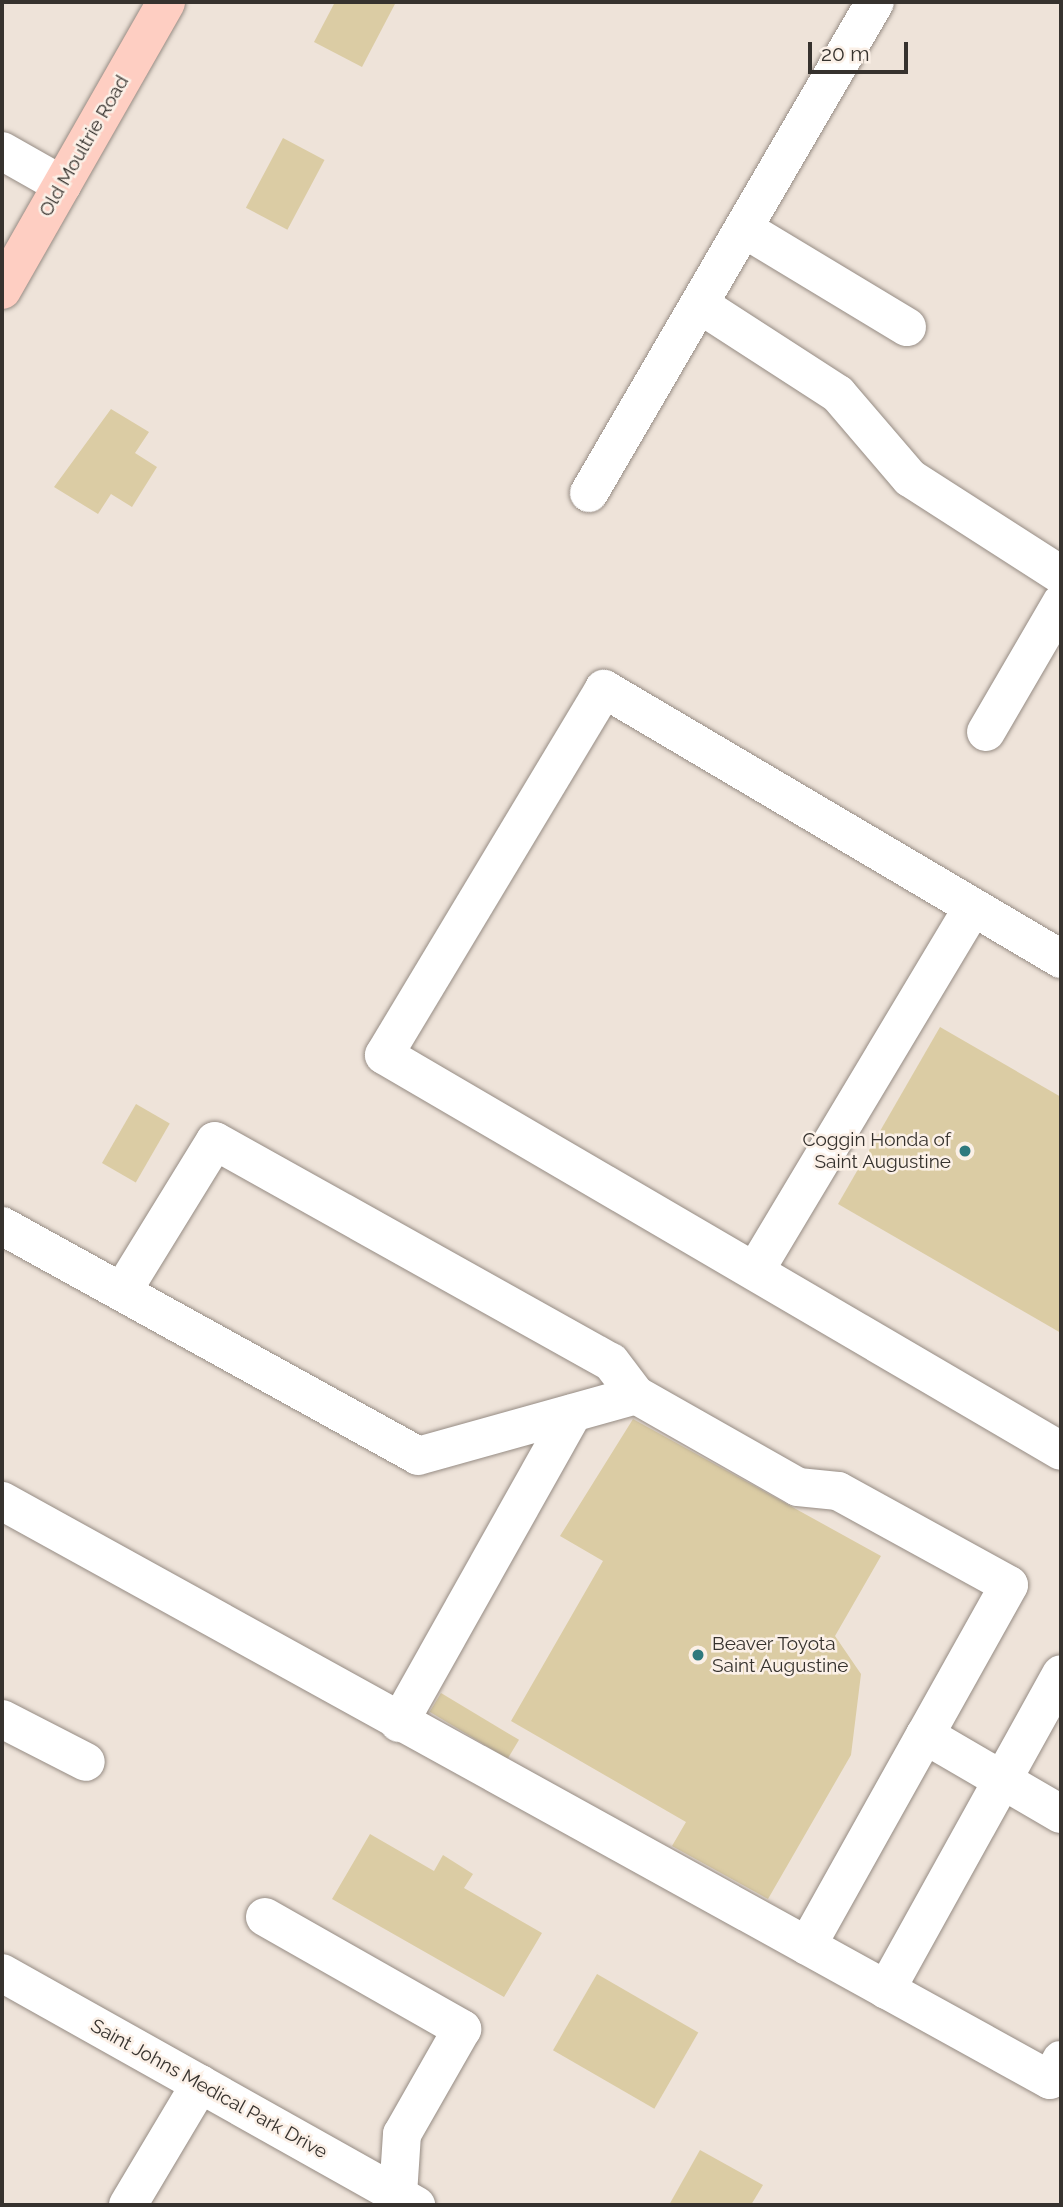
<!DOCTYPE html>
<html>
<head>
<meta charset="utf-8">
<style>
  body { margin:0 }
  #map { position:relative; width:1063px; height:2207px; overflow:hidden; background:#eee3d9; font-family:Raleway,sans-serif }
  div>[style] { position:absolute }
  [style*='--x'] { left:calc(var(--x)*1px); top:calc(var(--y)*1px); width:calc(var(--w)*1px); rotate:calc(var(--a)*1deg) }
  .building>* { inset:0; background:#dbcca4; transform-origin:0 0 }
  .roads { filter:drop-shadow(0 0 2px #968c84) drop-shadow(0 0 2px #968c84) }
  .minor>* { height:38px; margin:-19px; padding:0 19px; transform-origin:19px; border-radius:19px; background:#fff }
  .major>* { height:38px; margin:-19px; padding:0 19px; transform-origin:19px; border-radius:19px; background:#fecec2 }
  .dots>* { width:19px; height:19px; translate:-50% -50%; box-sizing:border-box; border:4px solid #fbf0e7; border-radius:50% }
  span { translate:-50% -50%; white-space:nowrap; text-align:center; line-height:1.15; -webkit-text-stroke:5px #fbf0e7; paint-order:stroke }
  .street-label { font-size:19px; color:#36322e }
  .poi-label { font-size:19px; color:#36322e }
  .right { translate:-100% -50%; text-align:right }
  .left { translate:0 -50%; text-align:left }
  .frame { position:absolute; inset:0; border:4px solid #36322e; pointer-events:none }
  .scale { position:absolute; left:808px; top:42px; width:100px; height:32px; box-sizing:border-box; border:4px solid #36322e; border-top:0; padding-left:9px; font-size:21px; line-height:24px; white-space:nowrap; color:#36322e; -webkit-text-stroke:5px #fbf0e7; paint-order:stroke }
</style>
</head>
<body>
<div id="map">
  <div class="building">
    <i style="clip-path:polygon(335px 2px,396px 2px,362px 67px,314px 42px)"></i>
    <i style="left:283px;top:138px;width:47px;height:79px;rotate:28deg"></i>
    <i style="clip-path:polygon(111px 409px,149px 432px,135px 453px,157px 467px,132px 507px,111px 494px,98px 514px,54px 487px)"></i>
    <i style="clip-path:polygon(940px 1027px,1061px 1097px,1061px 1333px,838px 1204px)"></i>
    <i style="left:136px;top:1104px;width:39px;height:68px;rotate:30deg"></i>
    <i style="clip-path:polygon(633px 1419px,881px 1556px,835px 1636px,861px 1674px,851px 1755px,768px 1899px,672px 1846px,686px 1822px,511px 1721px,603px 1561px,560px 1536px)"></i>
    <i style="left:441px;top:1693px;width:91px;height:22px;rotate:31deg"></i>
    <i style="clip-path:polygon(370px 1834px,434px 1871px,443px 1855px,473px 1874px,464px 1888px,542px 1933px,504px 1997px,332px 1899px)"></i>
    <i style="left:597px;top:1974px;width:117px;height:88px;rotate:30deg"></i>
    <i style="clip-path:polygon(700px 2150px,763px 2185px,751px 2205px,669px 2205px)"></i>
  </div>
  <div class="roads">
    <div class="minor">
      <i style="--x:2;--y:151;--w:69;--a:29.5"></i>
      <i style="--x:746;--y:230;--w:188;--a:31.1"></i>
      <i style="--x:702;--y:306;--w:162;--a:32.9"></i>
      <i style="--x:838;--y:394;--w:111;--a:49.4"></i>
      <i style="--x:910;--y:478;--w:179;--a:32.7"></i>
      <i style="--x:589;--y:493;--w:568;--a:-59.78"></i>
      <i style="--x:986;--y:732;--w:149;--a:-59.8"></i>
      <i style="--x:1061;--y:959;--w:531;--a:-149.42"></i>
      <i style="--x:604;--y:689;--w:427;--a:121"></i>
      <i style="--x:384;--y:1055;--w:784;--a:30.32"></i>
      <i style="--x:2;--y:1226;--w:475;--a:28.9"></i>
      <i style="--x:418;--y:1456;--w:226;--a:-15.6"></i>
      <i style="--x:636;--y:1395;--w:186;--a:29.6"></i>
      <i style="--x:798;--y:1487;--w:40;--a:5.7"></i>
      <i style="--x:838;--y:1491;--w:195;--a:28.8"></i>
      <i style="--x:1009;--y:1585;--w:172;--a:119.2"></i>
      <i style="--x:925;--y:1735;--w:157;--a:30.2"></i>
      <i style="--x:755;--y:1271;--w:424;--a:-59.1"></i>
      <i style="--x:122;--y:1292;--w:177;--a:-58.4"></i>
      <i style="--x:215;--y:1141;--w:453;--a:29.2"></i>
      <i style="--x:611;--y:1362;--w:41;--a:52.9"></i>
      <i style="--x:2;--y:1501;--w:1197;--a:28.92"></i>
      <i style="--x:1050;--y:2080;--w:23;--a:-61"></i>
      <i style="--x:2;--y:1719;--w:94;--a:27.1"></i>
      <i style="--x:399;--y:1723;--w:355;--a:-60.7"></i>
      <i style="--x:265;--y:1917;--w:227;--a:29.6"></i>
      <i style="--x:462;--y:2029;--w:121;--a:119.7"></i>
      <i style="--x:402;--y:2134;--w:61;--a:93.8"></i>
      <i style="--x:807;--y:1946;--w:242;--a:-60.8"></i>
      <i style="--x:2;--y:1973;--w:475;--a:29.3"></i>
      <i style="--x:886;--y:1990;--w:361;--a:-61"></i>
      <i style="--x:128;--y:2205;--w:141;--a:-59.2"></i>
    </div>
    <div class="major">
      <i style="--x:2;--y:290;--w:331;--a:-60.3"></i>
    </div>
  </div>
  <div class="dots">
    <i style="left:965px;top:1151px;background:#2f797e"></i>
    <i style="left:698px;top:1655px;background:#2f797e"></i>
  </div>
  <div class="street-label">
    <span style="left:84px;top:146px;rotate:-60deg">Old Moultrie Road</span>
    <span style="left:209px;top:2089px;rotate:29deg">Saint Johns Medical Park Drive</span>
  </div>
  <div class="poi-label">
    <span class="right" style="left:951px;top:1151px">Coggin Honda of<br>Saint Augustine</span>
    <span class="left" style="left:712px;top:1655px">Beaver Toyota<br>Saint Augustine</span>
  </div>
  <div class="frame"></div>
  <div class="scale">20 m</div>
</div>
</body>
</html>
